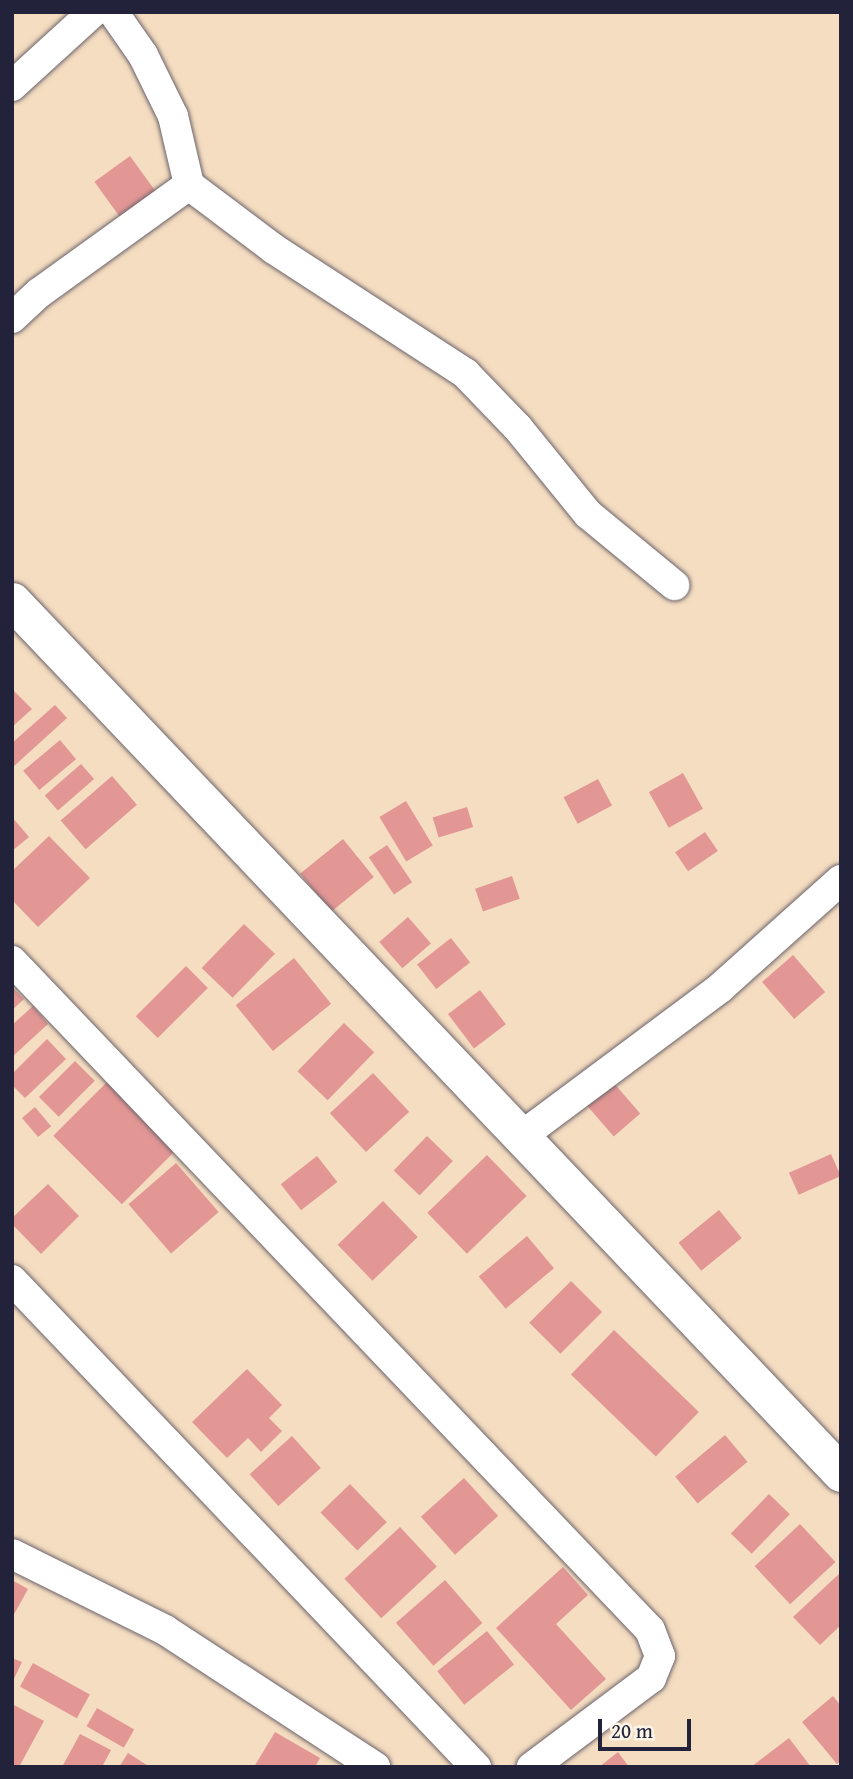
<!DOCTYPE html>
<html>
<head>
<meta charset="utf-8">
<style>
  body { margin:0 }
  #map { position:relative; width:853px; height:1779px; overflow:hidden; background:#f5ddc1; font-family:"Gentium Book Plus",serif }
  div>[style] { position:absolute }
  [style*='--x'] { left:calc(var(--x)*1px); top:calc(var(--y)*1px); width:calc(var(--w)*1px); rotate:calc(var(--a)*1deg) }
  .building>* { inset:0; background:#e29795; transform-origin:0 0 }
  .roads { filter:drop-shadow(0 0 2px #6c636a) drop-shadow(0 0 2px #6c636a) }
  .minor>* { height:30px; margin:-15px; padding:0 15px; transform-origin:15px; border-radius:15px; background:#fff }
  .tertiary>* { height:37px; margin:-18.5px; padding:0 18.5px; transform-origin:18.5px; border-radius:18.5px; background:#fff }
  span { translate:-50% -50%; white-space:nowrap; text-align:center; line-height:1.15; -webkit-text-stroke:7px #fcf5e5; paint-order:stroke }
  .frame { position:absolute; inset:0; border:14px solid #22223b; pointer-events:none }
  .scale { position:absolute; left:598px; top:1719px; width:93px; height:32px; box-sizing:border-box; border:4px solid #22223b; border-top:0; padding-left:9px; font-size:21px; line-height:24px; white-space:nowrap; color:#22223b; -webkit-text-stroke:5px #fcf5e5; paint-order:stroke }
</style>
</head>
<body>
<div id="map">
  <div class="building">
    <i style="left:130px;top:156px;width:53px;height:44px;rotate:54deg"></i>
    <i style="clip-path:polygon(12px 689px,32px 709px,12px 727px)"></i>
    <i style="clip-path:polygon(55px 705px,67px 718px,12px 768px,12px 743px)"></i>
    <i style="left:60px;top:740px;width:25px;height:48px;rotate:50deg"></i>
    <i style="left:81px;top:764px;width:20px;height:48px;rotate:49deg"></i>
    <i style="left:683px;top:773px;width:41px;height:39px;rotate:61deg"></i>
    <i style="left:112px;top:776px;width:38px;height:68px;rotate:49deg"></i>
    <i style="left:598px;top:779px;width:30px;height:39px;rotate:62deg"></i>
    <i style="left:406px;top:801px;width:52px;height:31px;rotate:59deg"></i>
    <i style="left:467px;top:807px;width:21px;height:36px;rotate:73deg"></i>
    <i style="clip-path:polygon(12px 817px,29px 837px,12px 851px)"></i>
    <i style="left:705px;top:832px;width:23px;height:36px;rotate:56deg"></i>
    <i style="clip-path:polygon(49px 836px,90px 878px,38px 927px,12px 900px,12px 871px)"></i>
    <i style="left:343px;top:839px;width:49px;height:55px;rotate:51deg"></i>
    <i style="left:387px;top:845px;width:45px;height:22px;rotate:56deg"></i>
    <i style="left:512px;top:876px;width:24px;height:39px;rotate:71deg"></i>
    <i style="left:408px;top:917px;width:35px;height:38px;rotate:49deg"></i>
    <i style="left:244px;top:924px;width:43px;height:61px;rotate:44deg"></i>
    <i style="left:451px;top:938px;width:31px;height:43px;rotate:52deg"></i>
    <i style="left:793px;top:955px;width:49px;height:41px;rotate:49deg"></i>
    <i style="left:294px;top:958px;width:59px;height:75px;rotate:51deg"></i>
    <i style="left:186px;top:966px;width:31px;height:71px;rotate:45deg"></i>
    <i style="clip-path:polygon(12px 987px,24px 999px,12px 1010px)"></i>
    <i style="left:480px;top:990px;width:43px;height:40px;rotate:53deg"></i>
    <i style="clip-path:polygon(33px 1006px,48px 1024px,12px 1057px,12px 1025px)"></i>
    <i style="left:344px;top:1023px;width:42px;height:67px;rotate:44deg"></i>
    <i style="clip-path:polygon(47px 1039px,66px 1059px,25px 1098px,12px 1085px,12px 1074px)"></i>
    <i style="left:75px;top:1061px;width:28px;height:51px;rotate:45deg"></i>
    <i style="left:373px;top:1073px;width:53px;height:59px;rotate:47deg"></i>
    <i style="left:612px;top:1081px;width:43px;height:35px;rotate:49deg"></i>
    <i style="left:107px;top:1082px;width:97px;height:76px;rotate:45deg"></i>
    <i style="left:35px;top:1107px;width:25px;height:17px;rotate:50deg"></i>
    <i style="left:427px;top:1136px;width:36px;height:48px;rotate:44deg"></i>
    <i style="left:831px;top:1154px;width:24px;height:46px;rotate:66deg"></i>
    <i style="left:487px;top:1155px;width:57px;height:83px;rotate:46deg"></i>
    <i style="left:317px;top:1156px;width:33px;height:46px;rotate:52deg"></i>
    <i style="left:176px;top:1163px;width:65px;height:63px;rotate:49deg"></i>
    <i style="clip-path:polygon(48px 1184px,79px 1216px,41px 1254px,12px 1224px,12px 1218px)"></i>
    <i style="left:383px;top:1201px;width:50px;height:63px;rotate:46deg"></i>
    <i style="left:719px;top:1210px;width:36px;height:52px;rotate:51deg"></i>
    <i style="left:527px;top:1236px;width:42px;height:63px;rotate:50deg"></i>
    <i style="left:571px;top:1281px;width:44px;height:59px;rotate:45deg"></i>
    <i style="left:614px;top:1330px;width:118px;height:62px;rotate:44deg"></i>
    <i style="clip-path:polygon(247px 1369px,282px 1405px,269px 1418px,282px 1431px,261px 1452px,248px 1438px,227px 1458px,192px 1422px)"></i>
    <i style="left:725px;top:1435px;width:35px;height:65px;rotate:50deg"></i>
    <i style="left:292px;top:1436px;width:43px;height:57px;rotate:48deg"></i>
    <i style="left:464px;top:1478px;width:51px;height:58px;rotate:48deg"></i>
    <i style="left:350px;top:1484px;width:53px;height:41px;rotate:46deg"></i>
    <i style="left:769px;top:1494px;width:29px;height:55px;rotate:44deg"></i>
    <i style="left:800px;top:1524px;width:52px;height:62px;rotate:47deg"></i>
    <i style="left:400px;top:1527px;width:54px;height:76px;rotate:47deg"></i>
    <i style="clip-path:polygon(563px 1567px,588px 1595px,556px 1624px,606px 1679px,571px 1710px,496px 1628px)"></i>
    <i style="clip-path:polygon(841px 1572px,841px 1625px,820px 1645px,793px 1617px)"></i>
    <i style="clip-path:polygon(12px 1580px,28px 1589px,12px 1618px)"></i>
    <i style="left:445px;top:1580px;width:57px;height:65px;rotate:49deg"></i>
    <i style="left:487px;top:1631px;width:43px;height:64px;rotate:51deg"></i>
    <i style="clip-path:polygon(12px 1658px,22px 1662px,12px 1683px)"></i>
    <i style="left:33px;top:1663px;width:65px;height:27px;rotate:29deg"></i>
    <i style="clip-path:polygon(833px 1696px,841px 1706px,841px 1761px,837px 1764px,802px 1722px)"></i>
    <i style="clip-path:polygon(12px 1704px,44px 1721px,19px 1767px,12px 1765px)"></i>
    <i style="left:97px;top:1708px;width:43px;height:21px;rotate:30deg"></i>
    <i style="clip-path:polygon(275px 1732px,320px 1758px,315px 1767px,254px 1767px)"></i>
    <i style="clip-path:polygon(80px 1734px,111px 1750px,102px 1767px,62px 1767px)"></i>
    <i style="clip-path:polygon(789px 1738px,811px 1767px,751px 1767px)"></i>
    <i style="clip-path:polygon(618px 1752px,629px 1767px,599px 1767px)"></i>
    <i style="clip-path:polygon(128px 1753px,150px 1767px,119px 1767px)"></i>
  </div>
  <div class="roads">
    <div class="minor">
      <i style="--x:113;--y:12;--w:52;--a:55.1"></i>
      <i style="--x:143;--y:55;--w:68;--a:63.8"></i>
      <i style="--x:173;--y:116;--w:71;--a:76.9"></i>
      <i style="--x:189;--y:185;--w:106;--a:37"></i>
      <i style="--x:274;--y:249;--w:228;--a:33"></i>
      <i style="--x:465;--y:373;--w:76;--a:46.1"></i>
      <i style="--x:518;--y:428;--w:111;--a:50.9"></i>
      <i style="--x:588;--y:514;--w:112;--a:39.5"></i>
      <i style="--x:12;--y:86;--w:110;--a:-42.4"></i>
      <i style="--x:12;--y:318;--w:37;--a:-43"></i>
      <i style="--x:39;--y:293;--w:185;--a:-35.8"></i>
      <i style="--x:12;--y:961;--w:924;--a:46.36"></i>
      <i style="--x:650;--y:1630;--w:28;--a:69"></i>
      <i style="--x:660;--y:1656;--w:24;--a:112"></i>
      <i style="--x:651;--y:1678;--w:149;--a:143.2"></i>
      <i style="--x:523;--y:1135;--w:246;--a:-36.7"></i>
      <i style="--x:720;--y:988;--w:162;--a:-41.8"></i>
      <i style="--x:12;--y:1280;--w:673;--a:46.39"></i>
      <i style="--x:12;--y:1554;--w:171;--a:26.4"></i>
      <i style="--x:165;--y:1630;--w:251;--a:33.1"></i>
    </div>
    <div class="tertiary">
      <i style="--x:12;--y:601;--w:1203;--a:46.45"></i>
    </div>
  </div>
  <div class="frame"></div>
  <div class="scale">20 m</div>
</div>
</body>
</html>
